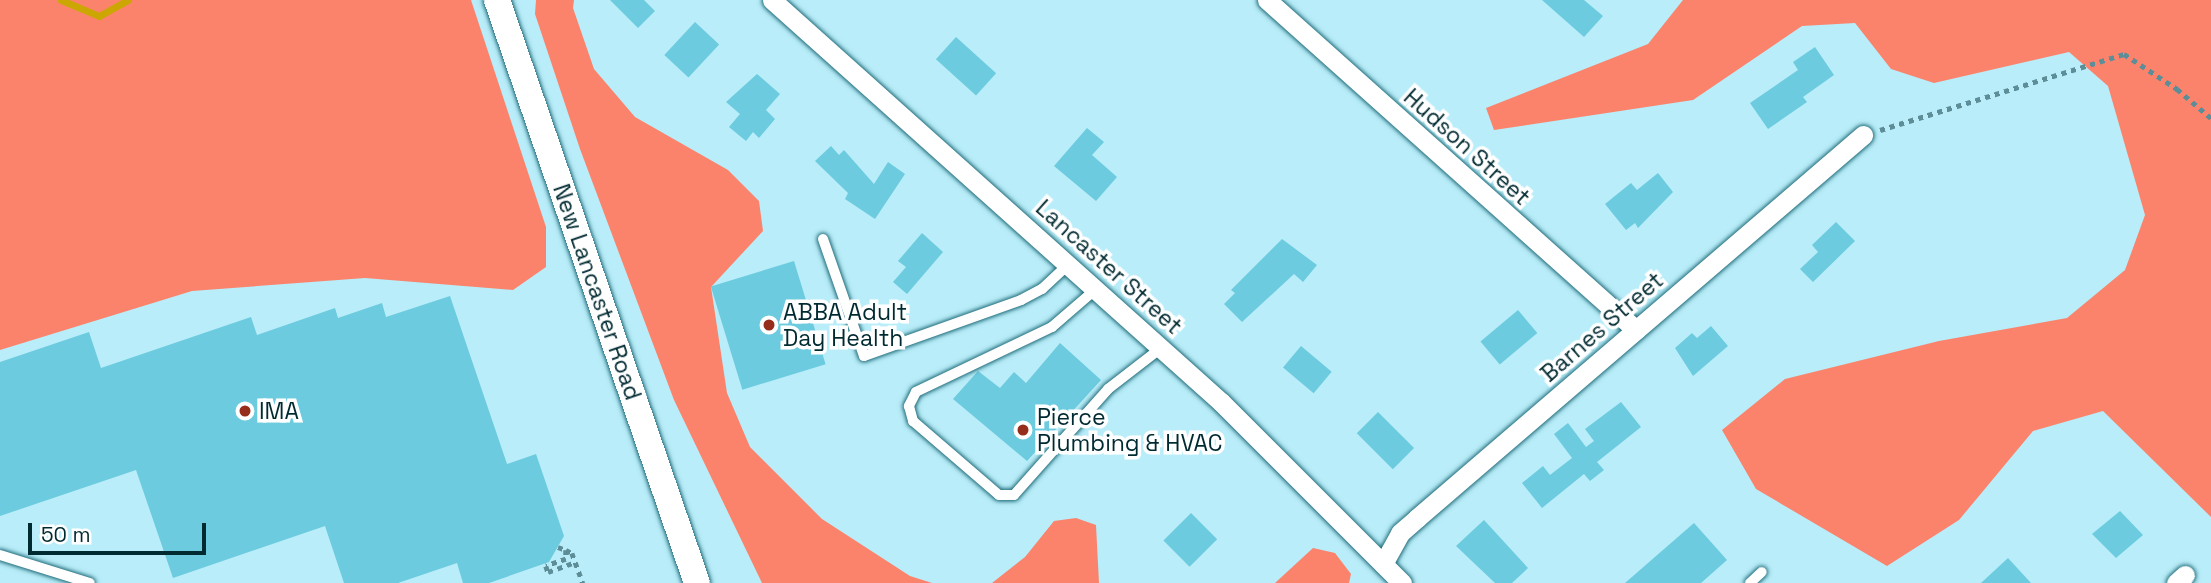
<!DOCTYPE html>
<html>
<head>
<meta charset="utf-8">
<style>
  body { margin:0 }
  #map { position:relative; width:2211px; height:583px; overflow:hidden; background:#b8edf9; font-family:"Space Grotesk",sans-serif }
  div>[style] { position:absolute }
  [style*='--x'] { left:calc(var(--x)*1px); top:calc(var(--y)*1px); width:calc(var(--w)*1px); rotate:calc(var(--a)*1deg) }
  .forest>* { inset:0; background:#fb836c }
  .stream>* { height:7px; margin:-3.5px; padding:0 3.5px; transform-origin:3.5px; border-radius:3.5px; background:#cca703 }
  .building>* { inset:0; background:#6ccbde; transform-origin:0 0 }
  .path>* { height:4.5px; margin-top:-2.25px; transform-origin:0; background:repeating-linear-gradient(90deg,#5d8d96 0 5px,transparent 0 10px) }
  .roads { filter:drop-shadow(0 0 2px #206c7a) drop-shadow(0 0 2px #206c7a) }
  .service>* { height:10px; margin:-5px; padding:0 5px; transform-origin:5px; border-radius:5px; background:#fff }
  .minor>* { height:19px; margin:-9.5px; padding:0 9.5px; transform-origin:9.5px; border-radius:9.5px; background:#fff }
  .secondary>* { height:26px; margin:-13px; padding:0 13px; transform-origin:13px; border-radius:13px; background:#fff }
  .dots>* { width:19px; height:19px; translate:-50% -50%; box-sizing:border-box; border:4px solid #fff; border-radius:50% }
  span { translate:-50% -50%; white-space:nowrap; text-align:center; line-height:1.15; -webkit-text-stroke:7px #fff; paint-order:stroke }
  .street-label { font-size:23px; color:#002a31 }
  .poi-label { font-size:23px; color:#002a31 }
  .left { translate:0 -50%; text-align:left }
  .scale { position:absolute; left:28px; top:523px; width:178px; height:32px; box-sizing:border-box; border:4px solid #002a31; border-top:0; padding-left:9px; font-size:21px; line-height:24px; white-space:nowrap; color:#002a31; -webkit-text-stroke:5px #fff; paint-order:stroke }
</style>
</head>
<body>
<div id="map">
  <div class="forest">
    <i style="clip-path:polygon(0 0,471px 0,546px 227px,546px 267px,513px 290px,365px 278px,192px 291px,0 350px)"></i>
    <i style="clip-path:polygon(536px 0,574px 0,573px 8px,594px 69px,635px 117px,728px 170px,759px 201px,763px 231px,711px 287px,727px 393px,750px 447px,822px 519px,910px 576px,932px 583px,762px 583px,674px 400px,580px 149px,535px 14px)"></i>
    <i style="clip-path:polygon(1683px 0,2211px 0,2211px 517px,2103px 411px,2033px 431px,1959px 520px,1887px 566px,1756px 489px,1722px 430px,1785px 379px,1939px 341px,2067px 318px,2125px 270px,2145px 215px,2108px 86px,2069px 52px,1934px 83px,1891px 69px,1855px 23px,1802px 26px,1693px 100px,1494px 130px,1486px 108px,1648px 44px)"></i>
    <i style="clip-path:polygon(1076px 518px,1096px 525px,1099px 583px,992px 583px,1025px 557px,1054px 521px)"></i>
    <i style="clip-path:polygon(1313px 548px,1335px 553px,1351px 574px,1349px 583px,1275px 583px)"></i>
  </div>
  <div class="stream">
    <i style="--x:61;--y:0;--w:41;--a:22.8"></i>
    <i style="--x:99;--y:16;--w:33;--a:-29"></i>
  </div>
  <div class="building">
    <i style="clip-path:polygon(610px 0,644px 0,655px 11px,638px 28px)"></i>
    <i style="clip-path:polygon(1542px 0,1584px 0,1603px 16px,1584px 37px)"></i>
    <i style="left:695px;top:22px;width:33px;height:45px;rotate:43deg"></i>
    <i style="left:956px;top:37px;width:54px;height:30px;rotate:42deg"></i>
    <i style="clip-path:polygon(1815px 47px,1834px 75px,1803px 97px,1807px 102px,1768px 129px,1750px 103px,1798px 70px,1793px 62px)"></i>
    <i style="clip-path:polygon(757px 74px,780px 94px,766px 110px,775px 119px,759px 138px,753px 132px,746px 141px,729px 127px,740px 114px,726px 102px)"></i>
    <i style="clip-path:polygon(1087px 128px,1104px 142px,1092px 155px,1117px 177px,1096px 201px,1054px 166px)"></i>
    <i style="clip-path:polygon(831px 146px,839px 155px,844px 150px,874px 184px,888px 162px,905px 174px,875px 219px,845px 199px,848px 193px,815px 161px)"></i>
    <i style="clip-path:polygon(1658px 173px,1673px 192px,1638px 228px,1635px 223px,1626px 230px,1605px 204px,1631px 183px,1637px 190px)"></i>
    <i style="clip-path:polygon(1836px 222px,1855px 241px,1813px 282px,1800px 269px,1818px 252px,1812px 245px)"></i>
    <i style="clip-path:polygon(922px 233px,943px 252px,907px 294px,893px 282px,906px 267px,898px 261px)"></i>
    <i style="clip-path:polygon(1282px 239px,1317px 265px,1303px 282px,1294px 274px,1242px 322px,1224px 304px,1235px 293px,1231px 290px)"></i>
    <i style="left:794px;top:261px;width:108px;height:87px;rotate:73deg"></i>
    <i style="clip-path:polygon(450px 296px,507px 464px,536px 454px,564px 536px,549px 562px,489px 583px,463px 583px,457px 563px,398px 583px,344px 583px,325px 526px,173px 578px,136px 470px,0 516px,0 362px,89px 332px,101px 368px,251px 317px,257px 335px,335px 308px,338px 318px,382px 303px,386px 317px)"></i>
    <i style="left:1518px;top:310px;width:30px;height:49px;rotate:50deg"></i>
    <i style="clip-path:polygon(1711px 326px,1728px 346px,1693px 376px,1675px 348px,1692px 333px,1697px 338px)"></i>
    <i style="clip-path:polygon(1060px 343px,1101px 380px,1027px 461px,953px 399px,978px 371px,1000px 388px,1014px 372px,1026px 383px)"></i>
    <i style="left:1301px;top:346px;width:40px;height:28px;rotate:40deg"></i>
    <i style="clip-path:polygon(1621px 402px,1641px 427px,1597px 462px,1604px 470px,1590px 481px,1584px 474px,1542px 508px,1522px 483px,1543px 466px,1550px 475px,1572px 458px,1554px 434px,1568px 423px,1586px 447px,1594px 441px,1585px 429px)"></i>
    <i style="left:1378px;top:412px;width:51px;height:30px;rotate:45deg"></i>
    <i style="clip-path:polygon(2120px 511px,2143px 535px,2116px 558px,2092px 534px)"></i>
    <i style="left:1191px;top:513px;width:37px;height:39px;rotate:45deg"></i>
    <i style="clip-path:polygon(1484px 520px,1528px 568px,1512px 583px,1495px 583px,1456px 546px)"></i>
    <i style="clip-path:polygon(1694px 523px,1727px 560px,1701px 583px,1625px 583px)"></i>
    <i style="clip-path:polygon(2008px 558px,2031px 583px,1981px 583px)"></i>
  </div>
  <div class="path">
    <i style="--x:1880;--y:130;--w:256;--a:-17.3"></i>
    <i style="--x:2124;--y:54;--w:64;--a:33.4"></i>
    <i style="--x:2177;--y:89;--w:45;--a:40.5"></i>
    <i style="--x:558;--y:547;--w:9;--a:21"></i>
    <i style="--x:566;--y:550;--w:9;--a:90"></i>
    <i style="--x:566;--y:559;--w:21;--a:161"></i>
    <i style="--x:546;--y:566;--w:6;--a:72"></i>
    <i style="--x:548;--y:572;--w:30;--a:-20"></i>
    <i style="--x:566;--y:550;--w:7;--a:27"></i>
    <i style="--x:572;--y:553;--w:32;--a:70"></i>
  </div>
  <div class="roads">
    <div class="service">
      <i style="--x:823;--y:239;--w:124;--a:70.7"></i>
      <i style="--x:864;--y:356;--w:167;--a:-19.6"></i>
      <i style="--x:1021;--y:300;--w:24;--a:-28"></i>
      <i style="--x:1042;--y:289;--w:37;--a:-43"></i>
      <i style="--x:1096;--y:289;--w:58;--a:139.2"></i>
      <i style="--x:1052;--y:327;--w:151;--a:154.5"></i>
      <i style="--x:916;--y:392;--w:16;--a:117"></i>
      <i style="--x:909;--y:406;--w:16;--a:75"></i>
      <i style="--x:913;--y:421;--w:113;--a:40.7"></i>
      <i style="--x:999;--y:495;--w:15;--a:0"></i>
      <i style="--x:1014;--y:495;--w:142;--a:-48.4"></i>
      <i style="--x:1108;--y:389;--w:67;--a:-37.7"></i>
      <i style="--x:0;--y:555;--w:94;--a:17.3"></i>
      <i style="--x:1750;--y:583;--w:16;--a:-43"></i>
    </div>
    <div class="minor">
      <i style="--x:772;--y:0;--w:603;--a:41.84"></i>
      <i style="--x:1221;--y:402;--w:256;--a:45"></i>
      <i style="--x:1267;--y:0;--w:495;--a:41.8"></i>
      <i style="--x:1383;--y:564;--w:35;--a:-61"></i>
      <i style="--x:1400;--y:533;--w:23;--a:-41"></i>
      <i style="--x:1417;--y:518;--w:588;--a:-40.65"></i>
      <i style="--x:2176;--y:583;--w:12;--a:-42"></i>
    </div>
    <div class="secondary">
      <i style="--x:497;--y:0;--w:616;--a:71.07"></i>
    </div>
  </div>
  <div class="dots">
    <i style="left:769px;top:325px;background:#962d1a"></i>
    <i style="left:245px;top:411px;background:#962d1a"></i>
    <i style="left:1023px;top:430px;background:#962d1a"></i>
  </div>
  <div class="street-label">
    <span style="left:1467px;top:147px;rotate:42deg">Hudson Street</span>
    <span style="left:1109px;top:267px;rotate:42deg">Lancaster Street</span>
    <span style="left:597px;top:292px;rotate:71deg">New Lancaster Road</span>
    <span style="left:1602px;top:327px;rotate:-41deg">Barnes Street</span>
  </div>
  <div class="poi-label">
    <span class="left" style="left:783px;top:325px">ABBA Adult<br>Day Health</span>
    <span class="left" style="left:259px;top:411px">IMA</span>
    <span class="left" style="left:1037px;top:430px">Pierce<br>Plumbing &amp; HVAC</span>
  </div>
  <div class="scale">50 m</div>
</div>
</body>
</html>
